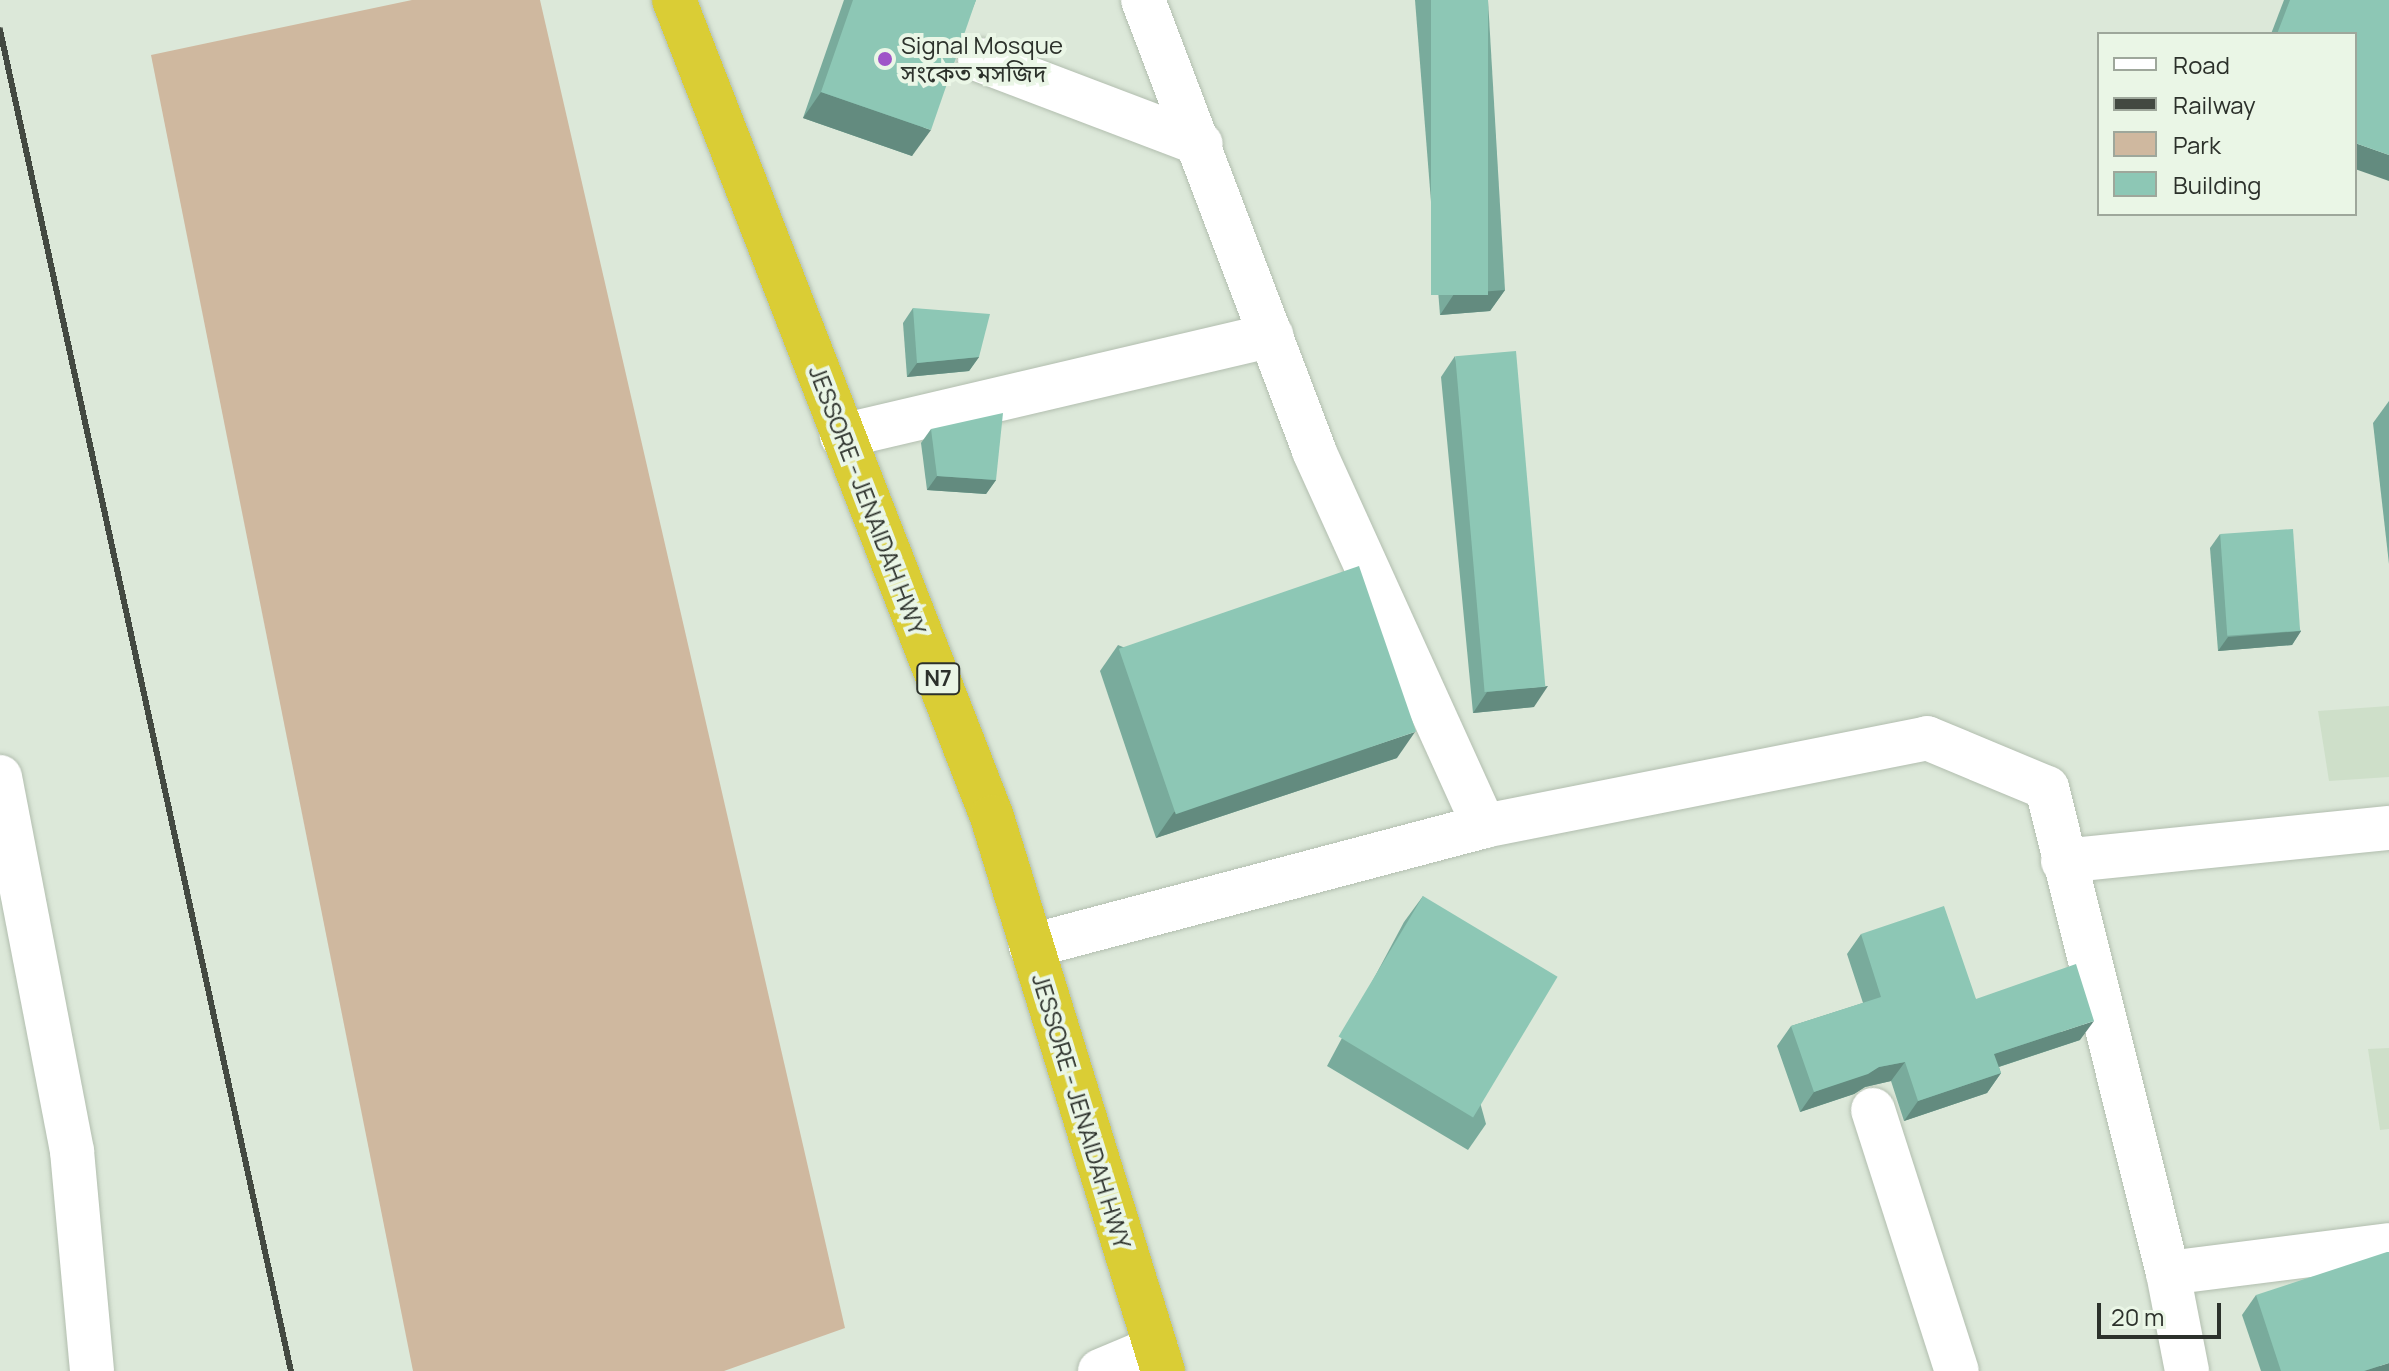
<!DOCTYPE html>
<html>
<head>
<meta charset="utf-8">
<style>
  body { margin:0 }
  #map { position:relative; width:2389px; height:1371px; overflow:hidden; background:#dce8d9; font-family:Manrope,"Noto Sans Bengali",sans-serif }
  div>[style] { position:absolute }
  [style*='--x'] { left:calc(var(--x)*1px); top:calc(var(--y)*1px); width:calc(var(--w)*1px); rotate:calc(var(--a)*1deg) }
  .built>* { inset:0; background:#cedfc9 }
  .green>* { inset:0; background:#cfb89f }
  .roads { filter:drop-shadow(0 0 2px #b2beaf) drop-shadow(0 0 2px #b2beaf) }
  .minor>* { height:44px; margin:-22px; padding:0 22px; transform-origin:22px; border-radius:22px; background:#fff }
  .highway>* { height:44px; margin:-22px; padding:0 22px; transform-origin:22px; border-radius:22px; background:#dacd35 }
  .rail>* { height:6px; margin:-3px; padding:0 3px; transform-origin:3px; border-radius:3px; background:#434941 }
  .wall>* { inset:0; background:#79ab9c }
  .shaded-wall>* { inset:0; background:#638b7f }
  .building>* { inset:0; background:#8dc7b5; transform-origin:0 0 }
  .dots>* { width:22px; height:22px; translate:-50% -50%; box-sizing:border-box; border:4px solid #eaf6e6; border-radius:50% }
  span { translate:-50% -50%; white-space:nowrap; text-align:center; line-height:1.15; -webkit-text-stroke:8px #eaf6e6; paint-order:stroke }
  .shield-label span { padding:2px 6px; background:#eaf6e6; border:2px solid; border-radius:6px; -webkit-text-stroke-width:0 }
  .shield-label { font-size:22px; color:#2c312b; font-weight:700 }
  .poi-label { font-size:24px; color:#2c312b }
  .left { translate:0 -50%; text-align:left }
  .street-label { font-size:24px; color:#2c312b }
  .legend { position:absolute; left:2097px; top:32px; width:260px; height:184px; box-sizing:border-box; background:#eaf6e6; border:2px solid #9ea79b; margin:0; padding:10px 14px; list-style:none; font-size:24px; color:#2c312b }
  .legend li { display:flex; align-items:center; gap:16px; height:40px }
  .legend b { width:40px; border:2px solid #9ea79b }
  .scale { position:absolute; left:2097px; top:1303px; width:124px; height:36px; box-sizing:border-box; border:4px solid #2c312b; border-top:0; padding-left:10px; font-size:24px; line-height:28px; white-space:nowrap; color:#2c312b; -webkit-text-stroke:6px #eaf6e6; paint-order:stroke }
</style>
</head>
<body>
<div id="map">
  <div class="built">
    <i style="clip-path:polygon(2389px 706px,2389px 777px,2329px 781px,2318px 711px)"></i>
    <i style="clip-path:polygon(2389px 1048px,2389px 1129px,2380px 1130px,2368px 1049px)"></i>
  </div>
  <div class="green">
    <i style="clip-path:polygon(412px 0,540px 0,845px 1328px,724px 1371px,413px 1371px,151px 55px)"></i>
  </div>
  <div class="roads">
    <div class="minor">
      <i style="--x:1143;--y:0;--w:482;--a:69.2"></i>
      <i style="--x:1314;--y:451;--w:412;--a:65.6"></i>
      <i style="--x:980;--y:60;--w:236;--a:20.8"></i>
      <i style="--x:842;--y:436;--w:441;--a:-13.2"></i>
      <i style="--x:0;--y:777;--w:381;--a:79.1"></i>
      <i style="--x:72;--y:1151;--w:221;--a:84.8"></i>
      <i style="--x:2063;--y:861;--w:328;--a:-5.8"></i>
      <i style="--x:1031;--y:946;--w:469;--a:-14.8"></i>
      <i style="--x:1484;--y:826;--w:452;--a:-11.2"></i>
      <i style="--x:1927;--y:738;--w:130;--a:22.6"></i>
      <i style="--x:2047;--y:788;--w:500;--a:76"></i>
      <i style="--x:2168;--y:1273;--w:100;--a:79"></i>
      <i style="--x:1873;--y:1110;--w:274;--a:72.2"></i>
      <i style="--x:2168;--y:1273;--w:223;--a:-7.2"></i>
      <i style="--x:1100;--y:1371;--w:60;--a:-22.7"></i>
    </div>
    <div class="highway">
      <i style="--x:674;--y:0;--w:877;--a:68.73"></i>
      <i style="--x:992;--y:817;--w:580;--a:72.85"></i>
    </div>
  </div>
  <div class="rail">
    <i style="--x:0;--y:30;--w:1372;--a:77.76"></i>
  </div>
  <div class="wall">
    <i style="clip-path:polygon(844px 0,976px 0,912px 156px,803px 118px)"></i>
    <i style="clip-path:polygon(1415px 0,1488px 0,1505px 290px,1490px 311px,1440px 315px)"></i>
    <i style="clip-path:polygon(2284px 0,2389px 0,2355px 34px,2271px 34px)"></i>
    <i style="clip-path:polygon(913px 308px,979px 357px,969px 371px,907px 377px,903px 323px)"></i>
    <i style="clip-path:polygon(1455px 356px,1534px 707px,1473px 713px,1441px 377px)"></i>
    <i style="clip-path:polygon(2389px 401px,2389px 564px,2373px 423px)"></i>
    <i style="clip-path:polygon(931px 429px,996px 480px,986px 494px,927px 490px,921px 443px)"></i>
    <i style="clip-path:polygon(2220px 534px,2301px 631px,2292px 645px,2218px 651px,2210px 548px)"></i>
    <i style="clip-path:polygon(1118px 645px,1397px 758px,1156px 838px,1100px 671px)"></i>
    <i style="clip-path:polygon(1423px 896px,1486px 1124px,1468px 1150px,1327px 1066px,1404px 922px)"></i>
    <i style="clip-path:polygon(1861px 934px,1976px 999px,2080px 1040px,1999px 1067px,2001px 1073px,1987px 1093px,1904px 1121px,1891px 1081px,1865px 1087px,1854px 1094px,1800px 1112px,1777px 1046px,1791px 1026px,1863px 1003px,1847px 954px)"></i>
    <i style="clip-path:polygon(2256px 1295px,2389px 1371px,2261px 1371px,2242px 1315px)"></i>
  </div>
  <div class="shaded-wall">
    <i style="clip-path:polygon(821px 92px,931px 130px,912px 156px,803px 118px)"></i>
    <i style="clip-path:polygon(2355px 143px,2389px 155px,2389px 181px,2355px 169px)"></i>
    <i style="clip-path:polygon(1505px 290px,1490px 311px,1440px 315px,1454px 294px)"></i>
    <i style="clip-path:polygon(979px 357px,969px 371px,907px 377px,917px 363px)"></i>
    <i style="clip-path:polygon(937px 476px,996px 480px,986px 494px,927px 490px)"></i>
    <i style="clip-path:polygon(2301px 631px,2292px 645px,2218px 651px,2228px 637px)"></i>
    <i style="clip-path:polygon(1548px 686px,1534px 707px,1473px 713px,1487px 692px)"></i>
    <i style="clip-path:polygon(1415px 732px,1397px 758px,1156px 838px,1174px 812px)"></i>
    <i style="clip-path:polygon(2094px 1021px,2080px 1040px,1980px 1073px,1994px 1054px)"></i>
    <i style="clip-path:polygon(1905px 1062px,1891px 1081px,1865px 1087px,1854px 1094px,1800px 1112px,1814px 1092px,1879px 1067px)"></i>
    <i style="clip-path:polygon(2001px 1073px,1987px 1093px,1904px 1121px,1918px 1101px)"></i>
    <i style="clip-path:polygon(2389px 1363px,2389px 1371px,2364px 1371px)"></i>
  </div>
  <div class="building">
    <i style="clip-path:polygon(853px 0,976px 0,931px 130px,821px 92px)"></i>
    <i style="left:1431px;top:0;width:57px;height:295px"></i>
    <i style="clip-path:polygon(2290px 0,2389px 0,2389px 155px,2355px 143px,2355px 34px,2277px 34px)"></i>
    <i style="clip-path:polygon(913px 308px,990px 314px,979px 357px,917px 363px)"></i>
    <i style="left:1516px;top:351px;width:337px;height:61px;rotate:85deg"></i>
    <i style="clip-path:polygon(1003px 413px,996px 480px,937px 476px,931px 429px)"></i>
    <i style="left:2293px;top:529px;width:102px;height:73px;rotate:86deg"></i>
    <i style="left:1359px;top:566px;width:175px;height:254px;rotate:71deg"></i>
    <i style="left:1423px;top:896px;width:157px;height:164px;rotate:31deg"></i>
    <i style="clip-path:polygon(1944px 906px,1976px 999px,2076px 964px,2094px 1021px,1994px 1054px,2001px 1073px,1918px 1101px,1905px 1062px,1879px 1067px,1868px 1074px,1814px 1092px,1791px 1026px,1881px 997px,1861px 934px)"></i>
    <i style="clip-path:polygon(2387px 1252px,2389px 1252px,2389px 1363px,2364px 1371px,2281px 1371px,2256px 1295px)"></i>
  </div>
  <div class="dots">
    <i style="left:885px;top:59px;background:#9f55c8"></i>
  </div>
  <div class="shield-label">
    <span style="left:938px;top:679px">N7</span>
  </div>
  <div class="poi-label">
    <span class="left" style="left:901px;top:59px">Signal Mosque<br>সংকেত মসজিদ</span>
  </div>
  <div class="street-label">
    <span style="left:868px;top:500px;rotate:69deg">JESSORE - JENAIDAH HWY</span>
    <span style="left:1082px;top:1111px;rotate:73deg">JESSORE - JENAIDAH HWY</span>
  </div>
  <ul class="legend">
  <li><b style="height:10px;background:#fff"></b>Road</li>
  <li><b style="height:10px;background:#434941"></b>Railway</li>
  <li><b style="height:22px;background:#cfb89f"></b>Park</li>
  <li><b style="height:22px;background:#8dc7b5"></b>Building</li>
  </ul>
  <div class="scale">20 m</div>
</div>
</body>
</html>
